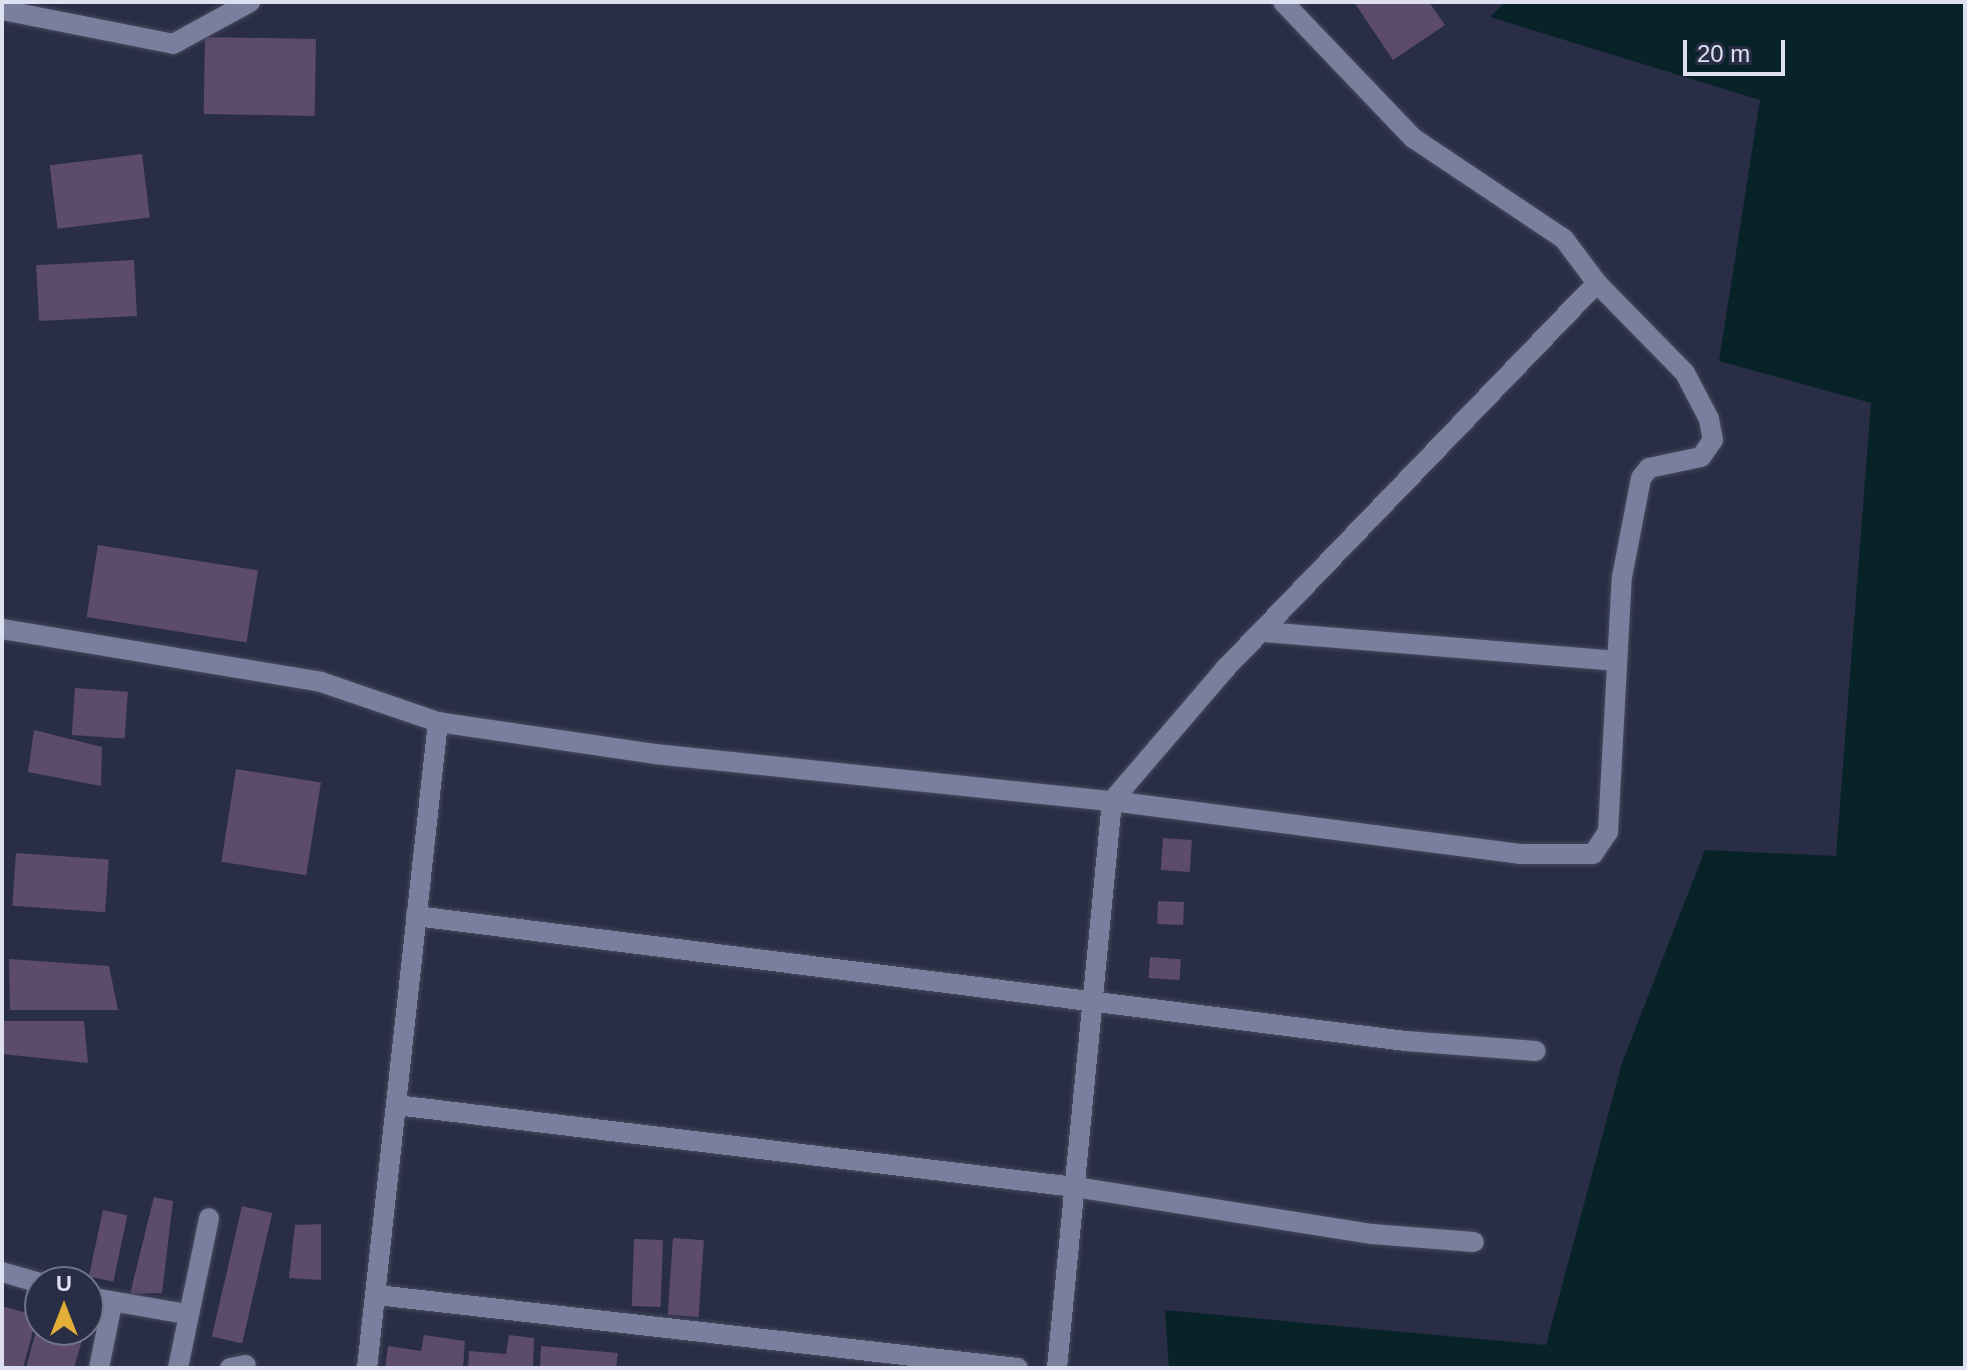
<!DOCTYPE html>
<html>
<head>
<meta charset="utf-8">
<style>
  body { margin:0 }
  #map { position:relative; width:1967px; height:1370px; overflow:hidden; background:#292d46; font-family:Helvetica,sans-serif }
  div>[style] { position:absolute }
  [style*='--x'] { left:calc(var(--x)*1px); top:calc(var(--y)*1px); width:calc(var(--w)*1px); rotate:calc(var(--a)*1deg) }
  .water>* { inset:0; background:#072327 }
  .building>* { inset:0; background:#5c4b6b; transform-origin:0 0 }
  .roads { filter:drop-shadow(0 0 2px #474a5e) drop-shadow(0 0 2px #474a5e) }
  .minor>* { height:20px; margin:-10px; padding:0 10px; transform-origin:10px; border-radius:10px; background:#797f9c }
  span { translate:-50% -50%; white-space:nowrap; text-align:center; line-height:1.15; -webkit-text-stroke:7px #292d46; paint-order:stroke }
  .frame { position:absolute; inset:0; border:4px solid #dce0f0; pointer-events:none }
  .north { position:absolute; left:24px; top:1266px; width:80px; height:80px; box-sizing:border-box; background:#292d46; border:2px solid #71758a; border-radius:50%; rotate:0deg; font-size:22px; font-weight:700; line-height:32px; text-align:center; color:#dce0f0 }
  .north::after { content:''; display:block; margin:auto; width:28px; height:36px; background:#e3ae35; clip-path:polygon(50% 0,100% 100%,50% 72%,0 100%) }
  .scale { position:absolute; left:1683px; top:40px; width:102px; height:36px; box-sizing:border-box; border:4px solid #dce0f0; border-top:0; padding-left:10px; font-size:24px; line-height:28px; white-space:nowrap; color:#dce0f0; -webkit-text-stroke:6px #292d46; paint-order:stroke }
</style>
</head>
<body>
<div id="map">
  <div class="water">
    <i style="clip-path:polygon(1505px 2px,1965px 2px,1965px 1368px,1169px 1368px,1165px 1310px,1546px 1345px,1622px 1063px,1705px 850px,1836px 856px,1871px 403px,1719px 361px,1760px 100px,1490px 17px)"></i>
  </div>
  <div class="building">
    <i style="clip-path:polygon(1354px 2px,1429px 2px,1445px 25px,1393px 60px)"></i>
    <i style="left:205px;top:37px;width:111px;height:77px;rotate:1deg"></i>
    <i style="left:142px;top:154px;width:64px;height:93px;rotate:83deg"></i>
    <i style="left:134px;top:260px;width:56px;height:98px;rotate:87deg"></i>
    <i style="left:98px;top:545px;width:162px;height:73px;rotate:9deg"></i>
    <i style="left:75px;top:688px;width:53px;height:47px;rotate:4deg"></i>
    <i style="clip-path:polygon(34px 730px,102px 747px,101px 786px,28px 772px)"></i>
    <i style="left:236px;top:769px;width:86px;height:94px;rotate:9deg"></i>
    <i style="left:1163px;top:838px;width:29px;height:32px;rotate:4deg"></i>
    <i style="left:16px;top:853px;width:93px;height:53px;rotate:4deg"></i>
    <i style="left:1158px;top:901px;width:26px;height:23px;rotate:2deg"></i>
    <i style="left:1150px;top:957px;width:31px;height:21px;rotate:4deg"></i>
    <i style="clip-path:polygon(9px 959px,109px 966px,118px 1010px,10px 1010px)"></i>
    <i style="clip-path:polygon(2px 1021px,84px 1021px,88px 1063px,2px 1054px)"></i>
    <i style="clip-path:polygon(154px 1197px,173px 1201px,162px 1293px,130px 1294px)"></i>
    <i style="left:242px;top:1206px;width:31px;height:134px;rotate:13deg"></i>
    <i style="left:103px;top:1210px;width:25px;height:68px;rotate:12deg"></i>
    <i style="clip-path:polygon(321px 1224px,321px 1280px,289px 1278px,295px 1225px)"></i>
    <i style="left:673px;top:1238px;width:31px;height:77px;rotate:4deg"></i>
    <i style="left:634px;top:1239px;width:29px;height:67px;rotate:2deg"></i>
    <i style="clip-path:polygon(2px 1306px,37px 1316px,23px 1368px,2px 1368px)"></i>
    <i style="clip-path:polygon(39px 1320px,40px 1330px,85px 1330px,74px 1368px,26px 1368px)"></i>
    <i style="clip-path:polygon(424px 1335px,465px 1341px,463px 1368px,385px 1368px,388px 1346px,421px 1351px)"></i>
    <i style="clip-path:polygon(509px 1335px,534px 1338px,533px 1368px,468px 1368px,469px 1351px,506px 1354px)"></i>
    <i style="clip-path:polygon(541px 1346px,618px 1353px,616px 1368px,540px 1368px)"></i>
  </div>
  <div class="roads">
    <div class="minor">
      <i style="--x:2;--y:10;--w:174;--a:11.2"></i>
      <i style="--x:173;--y:44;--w:88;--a:-28.6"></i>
      <i style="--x:2;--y:629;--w:323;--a:9.4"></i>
      <i style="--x:321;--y:682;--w:124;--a:18.9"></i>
      <i style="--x:438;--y:722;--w:219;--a:8.4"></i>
      <i style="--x:655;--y:754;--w:459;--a:5.9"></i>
      <i style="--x:1112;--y:801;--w:570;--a:95.54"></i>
      <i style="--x:1265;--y:632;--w:353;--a:4.7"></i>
      <i style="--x:1112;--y:801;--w:411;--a:7.4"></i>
      <i style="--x:1520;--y:854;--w:73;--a:0"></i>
      <i style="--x:1593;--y:854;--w:27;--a:-56"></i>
      <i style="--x:1608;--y:832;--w:255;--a:-86.9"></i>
      <i style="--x:1622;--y:577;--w:101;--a:-79.1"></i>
      <i style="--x:1641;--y:478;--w:13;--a:-51"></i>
      <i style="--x:1649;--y:468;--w:53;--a:-11.9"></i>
      <i style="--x:1701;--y:457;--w:21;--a:-55"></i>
      <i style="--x:1713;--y:440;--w:21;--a:-101"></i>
      <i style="--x:1709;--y:419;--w:52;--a:-117.6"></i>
      <i style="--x:1685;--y:373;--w:126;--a:-134.4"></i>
      <i style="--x:1597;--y:283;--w:55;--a:-126.9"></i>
      <i style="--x:1564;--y:239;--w:182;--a:-146.2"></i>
      <i style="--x:1413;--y:138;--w:188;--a:-133.7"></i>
      <i style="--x:1112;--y:801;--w:174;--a:-49.4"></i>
      <i style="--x:1225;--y:669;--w:536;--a:-46.06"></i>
      <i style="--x:416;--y:916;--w:998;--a:7.2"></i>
      <i style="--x:1406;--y:1041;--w:130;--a:4.4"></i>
      <i style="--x:396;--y:1105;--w:684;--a:6.89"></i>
      <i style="--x:1075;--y:1187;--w:301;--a:9"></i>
      <i style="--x:1372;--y:1234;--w:102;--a:4.5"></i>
      <i style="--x:2;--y:1272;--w:40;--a:16"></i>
      <i style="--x:377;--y:1295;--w:645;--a:6.5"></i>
      <i style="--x:88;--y:1297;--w:99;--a:9.8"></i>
      <i style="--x:99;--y:1368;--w:65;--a:-78.5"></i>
      <i style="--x:178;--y:1368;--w:153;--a:-78.3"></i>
      <i style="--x:230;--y:1368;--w:16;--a:-11"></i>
      <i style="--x:367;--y:1368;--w:650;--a:-83.73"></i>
    </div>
  </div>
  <div class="frame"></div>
  <div class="north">U</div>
  <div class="scale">20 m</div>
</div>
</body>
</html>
